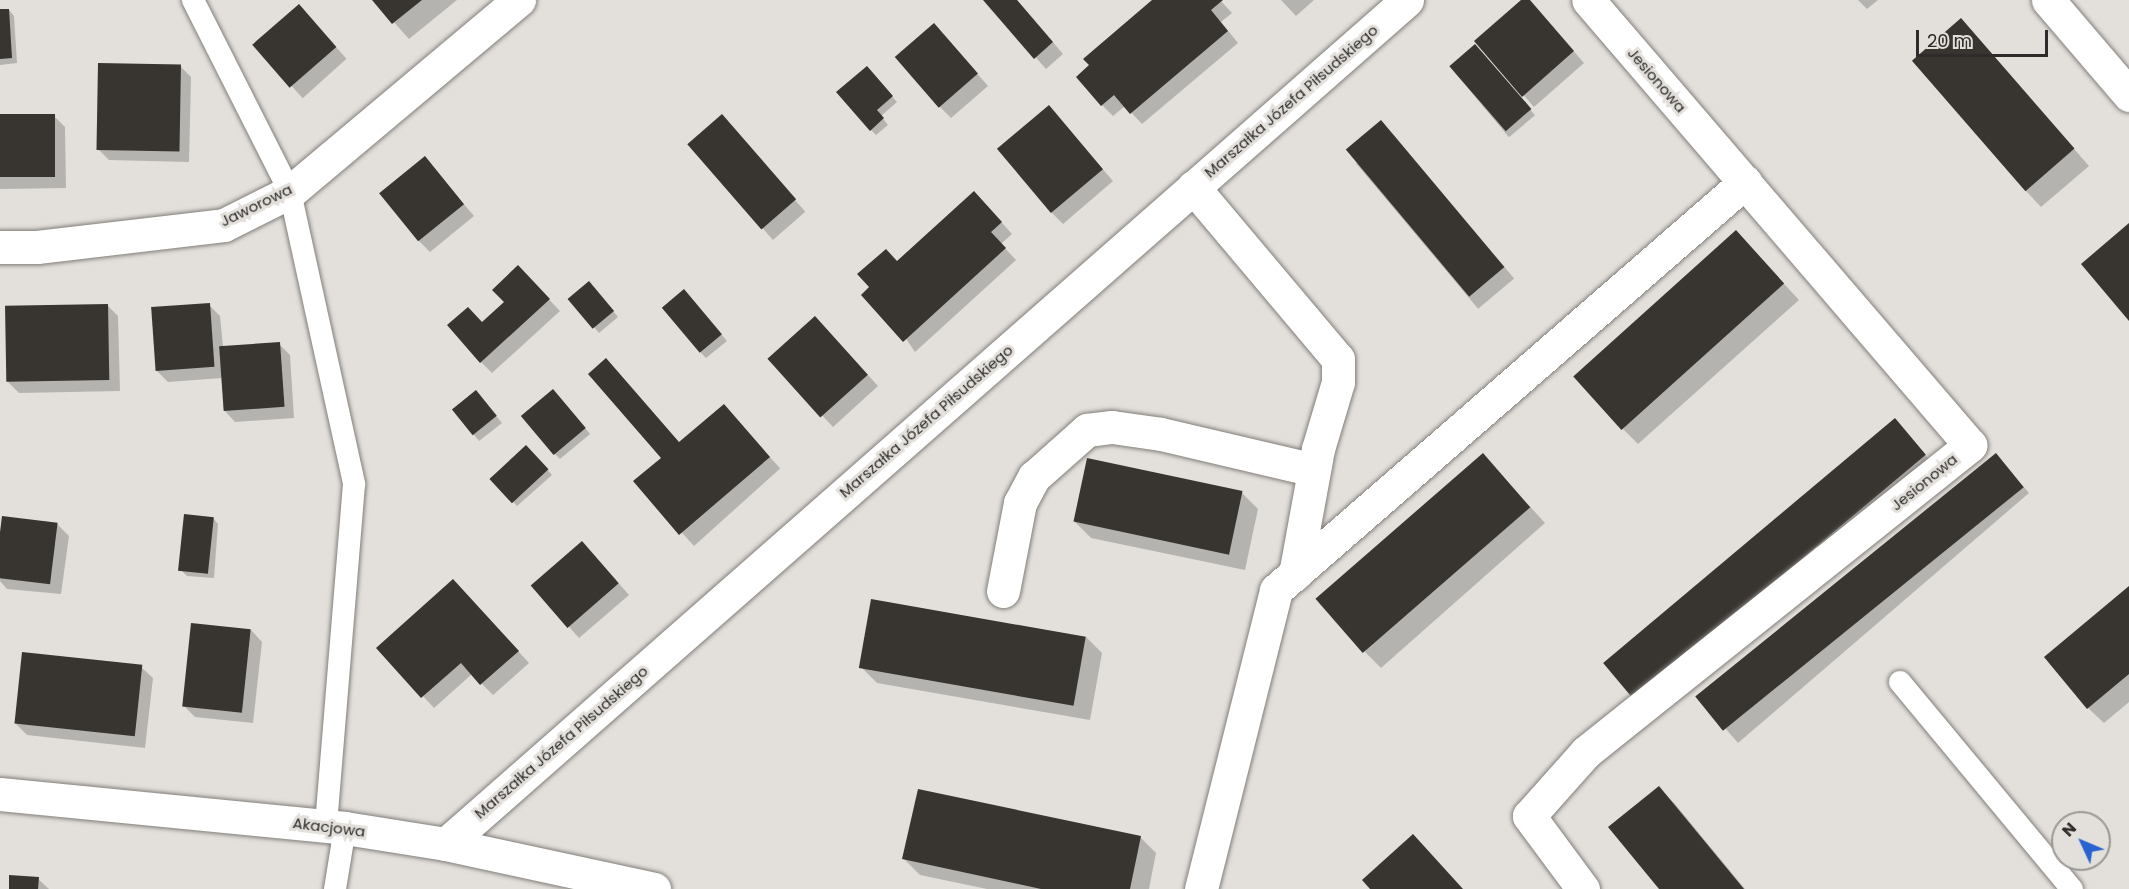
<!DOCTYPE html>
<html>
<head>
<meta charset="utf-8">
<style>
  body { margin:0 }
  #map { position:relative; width:2129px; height:889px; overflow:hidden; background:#e3e0db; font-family:Poppins,sans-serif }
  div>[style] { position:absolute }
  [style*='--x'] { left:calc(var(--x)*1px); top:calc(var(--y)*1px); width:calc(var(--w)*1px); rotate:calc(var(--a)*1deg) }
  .shadow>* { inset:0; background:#0003; transform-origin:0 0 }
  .building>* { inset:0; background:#383531; transform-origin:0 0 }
  .roads { filter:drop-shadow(0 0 2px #827f7a) drop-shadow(0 0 2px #827f7a) }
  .service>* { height:22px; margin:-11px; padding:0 11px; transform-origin:11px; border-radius:11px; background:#fff }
  .minor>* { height:33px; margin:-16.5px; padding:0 16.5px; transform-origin:16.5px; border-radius:16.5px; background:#fff }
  span { translate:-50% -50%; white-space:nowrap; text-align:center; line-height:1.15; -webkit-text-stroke:6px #e3e0db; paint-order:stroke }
  .street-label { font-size:15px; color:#2d2c2a }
  .north { position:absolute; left:2051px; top:811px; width:60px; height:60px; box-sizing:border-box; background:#e3e0db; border:2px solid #9a9894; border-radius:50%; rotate:314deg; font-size:16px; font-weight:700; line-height:24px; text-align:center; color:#2d2c2a }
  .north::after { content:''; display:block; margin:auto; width:21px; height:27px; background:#2863d1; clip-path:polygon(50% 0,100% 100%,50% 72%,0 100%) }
  .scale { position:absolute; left:1916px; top:30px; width:132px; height:27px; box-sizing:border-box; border:3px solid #2d2c2a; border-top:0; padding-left:8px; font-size:18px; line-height:21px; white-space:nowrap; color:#2d2c2a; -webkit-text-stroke:4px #e3e0db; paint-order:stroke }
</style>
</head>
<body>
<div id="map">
  <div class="shadow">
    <i style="clip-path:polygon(374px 0,457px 0,409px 39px)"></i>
    <i style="clip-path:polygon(985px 0,1017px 0,1063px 54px,1046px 69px)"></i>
    <i style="clip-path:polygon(1154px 0,1220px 0,1232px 13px,1221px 22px,1238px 43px,1142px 124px,1125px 106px,1113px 116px,1102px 105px)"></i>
    <i style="clip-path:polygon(1281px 0,1314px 0,1296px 16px)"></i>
    <i style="clip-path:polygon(1523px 0,1537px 9px,1584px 63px,1534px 107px,1476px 41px)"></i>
    <i style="clip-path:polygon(1858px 0,1878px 0,1867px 9px)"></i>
    <i style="left:299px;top:6px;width:71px;height:59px;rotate:48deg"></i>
    <i style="clip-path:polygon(9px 10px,14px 16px,17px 63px,0 65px,0 11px)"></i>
    <i style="clip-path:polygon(1961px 20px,2089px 166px,2041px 207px,2026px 191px)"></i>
    <i style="clip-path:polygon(945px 37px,988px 86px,951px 118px,940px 107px)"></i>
    <i style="left:1481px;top:51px;width:84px;height:34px;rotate:50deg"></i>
    <i style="clip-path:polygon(180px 66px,191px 77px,189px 162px,109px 160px,98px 149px)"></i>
    <i style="clip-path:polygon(872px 73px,897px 102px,881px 116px,888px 125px,876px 135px,871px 130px)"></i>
    <i style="clip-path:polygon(1049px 107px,1113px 181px,1063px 224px,1052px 213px)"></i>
    <i style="clip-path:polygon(54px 116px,65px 127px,66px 188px,0 189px,0 117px)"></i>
    <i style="left:722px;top:116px;width:127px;height:43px;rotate:49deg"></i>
    <i style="left:1392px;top:133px;width:190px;height:47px;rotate:50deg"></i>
    <i style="clip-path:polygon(425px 158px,474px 216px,430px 252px,419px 241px)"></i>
    <i style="clip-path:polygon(985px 204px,1012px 234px,1001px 244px,1016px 260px,915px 352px,871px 287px,897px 263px)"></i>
    <i style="clip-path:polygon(1736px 232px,1799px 300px,1638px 444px,1623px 429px)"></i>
    <i style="clip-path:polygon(518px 267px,560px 311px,492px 373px,481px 362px,482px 324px,506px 303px)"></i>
    <i style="clip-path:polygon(594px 288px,618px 317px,599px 333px,570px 298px)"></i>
    <i style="clip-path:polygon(689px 296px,727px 341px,706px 358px,701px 353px)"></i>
    <i style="clip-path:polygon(107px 305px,118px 316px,120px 391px,19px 393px,8px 382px)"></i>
    <i style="clip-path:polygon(209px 305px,220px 316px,223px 347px,279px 344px,290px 355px,294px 418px,235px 422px,224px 410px,222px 378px,168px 382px,157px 371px)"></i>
    <i style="clip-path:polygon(826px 329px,878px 386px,833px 427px,770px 360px)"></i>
    <i style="clip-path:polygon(558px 396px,590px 434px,560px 459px,555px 454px)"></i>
    <i style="clip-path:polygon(481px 397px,502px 423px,479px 441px,453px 409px)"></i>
    <i style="left:724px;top:406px;width:84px;height:116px;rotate:48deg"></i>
    <i style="clip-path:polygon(1901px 426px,1930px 461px,1633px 697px)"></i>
    <i style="clip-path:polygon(532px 452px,552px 475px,517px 506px,491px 478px)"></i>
    <i style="clip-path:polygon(1483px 455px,1545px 523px,1381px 668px,1365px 652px)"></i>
    <i style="clip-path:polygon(2001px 460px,2029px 493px,1738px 743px,1705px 705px)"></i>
    <i style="clip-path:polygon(1242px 493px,1258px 509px,1245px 570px,1091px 538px,1075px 522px)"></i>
    <i style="clip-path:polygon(3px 518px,57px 524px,69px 536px,61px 594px,7px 589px,0 581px)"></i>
    <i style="clip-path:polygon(213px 518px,218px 524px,214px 578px,187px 576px,181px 570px)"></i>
    <i style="clip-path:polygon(593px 554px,629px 595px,579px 638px,532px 585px)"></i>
    <i style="clip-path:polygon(2129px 588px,2129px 702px,2104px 723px,2088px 708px)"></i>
    <i style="clip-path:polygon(464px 592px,529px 663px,493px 695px,472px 674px,434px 708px,379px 648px)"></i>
    <i style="clip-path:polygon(872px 601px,1086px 637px,1102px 653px,1090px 720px,877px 683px,861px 667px)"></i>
    <i style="clip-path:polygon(251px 630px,262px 642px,253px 723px,195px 717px,184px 706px)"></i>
    <i style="clip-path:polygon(141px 667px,153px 678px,145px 748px,27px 735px,16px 724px)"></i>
    <i style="clip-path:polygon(1659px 788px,1675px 804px,1745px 889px,1661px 889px)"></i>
    <i style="clip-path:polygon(1140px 837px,1156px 853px,1149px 889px,987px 889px,920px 875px,904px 859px)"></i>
    <i style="clip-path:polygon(38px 879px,49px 889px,10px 889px)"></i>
  </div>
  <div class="building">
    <i style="clip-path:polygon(372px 0,422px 0,392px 24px)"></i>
    <i style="clip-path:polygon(983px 0,1017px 0,1053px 42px,1034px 59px)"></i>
    <i style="clip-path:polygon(1152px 0,1223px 0,1211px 10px,1228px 31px,1130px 114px,1114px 95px,1101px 106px,1076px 77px,1089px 65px,1083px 59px)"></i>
    <i style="clip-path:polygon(1521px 0,1530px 0,1574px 51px,1522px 97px,1474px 41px)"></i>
    <i style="left:299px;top:4px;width:57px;height:62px;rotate:49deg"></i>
    <i style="clip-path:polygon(0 9px,9px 9px,12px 58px,0 59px)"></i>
    <i style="left:1961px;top:18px;width:173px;height:65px;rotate:49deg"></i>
    <i style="left:934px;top:23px;width:67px;height:52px;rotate:49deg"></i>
    <i style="left:1475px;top:44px;width:86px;height:34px;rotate:49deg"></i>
    <i style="left:98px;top:63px;width:83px;height:87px;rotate:1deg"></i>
    <i style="clip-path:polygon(867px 66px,893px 96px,877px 110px,884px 118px,870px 131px,836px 92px)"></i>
    <i style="left:1049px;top:105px;width:84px;height:68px;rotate:50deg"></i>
    <i style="left:55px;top:114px;width:63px;height:55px;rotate:90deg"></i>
    <i style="left:722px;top:114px;width:113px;height:46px;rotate:49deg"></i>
    <i style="left:1381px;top:120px;width:192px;height:46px;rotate:50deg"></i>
    <i style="left:425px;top:156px;width:62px;height:59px;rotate:51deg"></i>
    <i style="clip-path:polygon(974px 191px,1002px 222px,991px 232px,1006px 248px,903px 342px,861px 295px,869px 287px,857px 274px,886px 249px,897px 261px)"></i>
    <i style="clip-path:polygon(2129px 223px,2129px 321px,2081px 264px)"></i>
    <i style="left:1736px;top:230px;width:72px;height:219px;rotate:48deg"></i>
    <i style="clip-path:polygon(518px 265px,550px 299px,480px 363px,447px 325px,468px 307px,482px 322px,504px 302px,492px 290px)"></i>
    <i style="left:589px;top:281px;width:39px;height:28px;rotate:50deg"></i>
    <i style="left:684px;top:289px;width:59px;height:29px;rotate:50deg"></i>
    <i style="left:210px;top:303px;width:64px;height:59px;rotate:86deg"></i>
    <i style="left:108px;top:304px;width:76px;height:103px;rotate:89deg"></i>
    <i style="left:815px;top:316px;width:79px;height:64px;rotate:48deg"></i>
    <i style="left:280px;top:342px;width:65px;height:61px;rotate:86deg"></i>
    <i style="clip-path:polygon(606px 358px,679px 442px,724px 404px,770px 457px,679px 535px,633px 481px,661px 458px,588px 374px)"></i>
    <i style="left:553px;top:389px;width:51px;height:42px;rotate:50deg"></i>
    <i style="left:476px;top:390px;width:33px;height:31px;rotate:51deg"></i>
    <i style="left:1895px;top:418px;width:48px;height:381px;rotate:50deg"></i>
    <i style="left:526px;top:445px;width:33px;height:50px;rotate:47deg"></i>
    <i style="left:1483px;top:453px;width:72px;height:222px;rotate:49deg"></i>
    <i style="left:1996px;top:453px;width:44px;height:387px;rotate:51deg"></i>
    <i style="left:1087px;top:458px;width:159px;height:65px;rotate:12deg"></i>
    <i style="left:184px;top:514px;width:30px;height:57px;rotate:6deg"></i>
    <i style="left:2px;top:516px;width:56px;height:62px;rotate:7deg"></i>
    <i style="left:582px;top:541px;width:56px;height:68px;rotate:49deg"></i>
    <i style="clip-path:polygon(453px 579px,519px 651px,480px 685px,461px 663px,421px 698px,376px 648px)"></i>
    <i style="clip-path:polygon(2129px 586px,2129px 674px,2087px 709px,2044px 657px)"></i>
    <i style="left:871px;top:599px;width:218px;height:70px;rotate:10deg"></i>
    <i style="left:191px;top:623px;width:60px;height:84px;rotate:6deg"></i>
    <i style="left:22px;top:652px;width:121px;height:72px;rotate:6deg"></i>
    <i style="clip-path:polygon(1659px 786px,1744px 889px,1659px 889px,1608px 827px)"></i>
    <i style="clip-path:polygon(918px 789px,1141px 836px,1130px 889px,1041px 889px,902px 859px)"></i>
    <i style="clip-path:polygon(1413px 834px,1463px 889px,1370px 889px,1362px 880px)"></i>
    <i style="clip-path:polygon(9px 875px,39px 877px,38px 889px,9px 889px)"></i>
  </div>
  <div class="roads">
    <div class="service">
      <i style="--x:193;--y:0;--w:215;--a:63.2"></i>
      <i style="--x:290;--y:192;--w:299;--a:77.6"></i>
      <i style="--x:354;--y:484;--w:343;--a:94.7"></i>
      <i style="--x:1900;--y:682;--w:269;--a:50.3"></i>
      <i style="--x:335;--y:889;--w:62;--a:-80.7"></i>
    </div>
    <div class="minor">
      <i style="--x:2048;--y:0;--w:125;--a:49.5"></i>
      <i style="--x:1193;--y:187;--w:225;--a:49.9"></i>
      <i style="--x:1338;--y:359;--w:23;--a:90"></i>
      <i style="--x:1338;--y:382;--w:70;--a:106.6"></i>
      <i style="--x:1318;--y:449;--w:127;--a:100.4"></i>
      <i style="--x:0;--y:247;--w:37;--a:0"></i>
      <i style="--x:37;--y:247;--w:188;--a:-6.7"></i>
      <i style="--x:224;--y:225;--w:74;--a:-26.6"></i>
      <i style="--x:290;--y:192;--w:299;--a:-40"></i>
      <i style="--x:1003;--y:591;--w:90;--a:-79.1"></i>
      <i style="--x:1020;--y:503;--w:30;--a:-62"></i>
      <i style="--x:1034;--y:477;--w:71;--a:-41.6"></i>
      <i style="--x:1087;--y:430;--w:25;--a:-7"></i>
      <i style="--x:1112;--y:427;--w:49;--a:8.1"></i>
      <i style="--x:1161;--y:434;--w:157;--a:13.2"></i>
      <i style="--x:0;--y:794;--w:347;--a:5.6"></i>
      <i style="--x:345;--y:828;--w:102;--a:9"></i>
      <i style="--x:446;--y:844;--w:213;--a:12.2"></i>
      <i style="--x:446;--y:844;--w:1279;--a:-41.29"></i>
      <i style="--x:1201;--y:889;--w:308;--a:-75.9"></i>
      <i style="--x:1276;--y:590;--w:622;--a:-41.02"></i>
      <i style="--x:1583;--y:889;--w:91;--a:-126.5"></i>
      <i style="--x:1529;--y:816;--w:86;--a:-48.3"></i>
      <i style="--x:1586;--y:752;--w:492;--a:-38.6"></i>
      <i style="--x:1970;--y:445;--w:586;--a:-130.64"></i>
    </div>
  </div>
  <div class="street-label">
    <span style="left:1657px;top:80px;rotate:49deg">Jesionowa</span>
    <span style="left:1291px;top:101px;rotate:-41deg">Marszałka Józefa Piłsudskiego</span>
    <span style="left:256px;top:205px;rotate:-26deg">Jaworowa</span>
    <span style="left:926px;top:421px;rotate:-41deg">Marszałka Józefa Piłsudskiego</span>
    <span style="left:1924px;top:482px;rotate:-39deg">Jesionowa</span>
    <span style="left:561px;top:742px;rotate:-41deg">Marszałka Józefa Piłsudskiego</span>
    <span style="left:329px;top:827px;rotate:7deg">Akacjowa</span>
  </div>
  <div class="north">N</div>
  <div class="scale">20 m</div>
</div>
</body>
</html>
